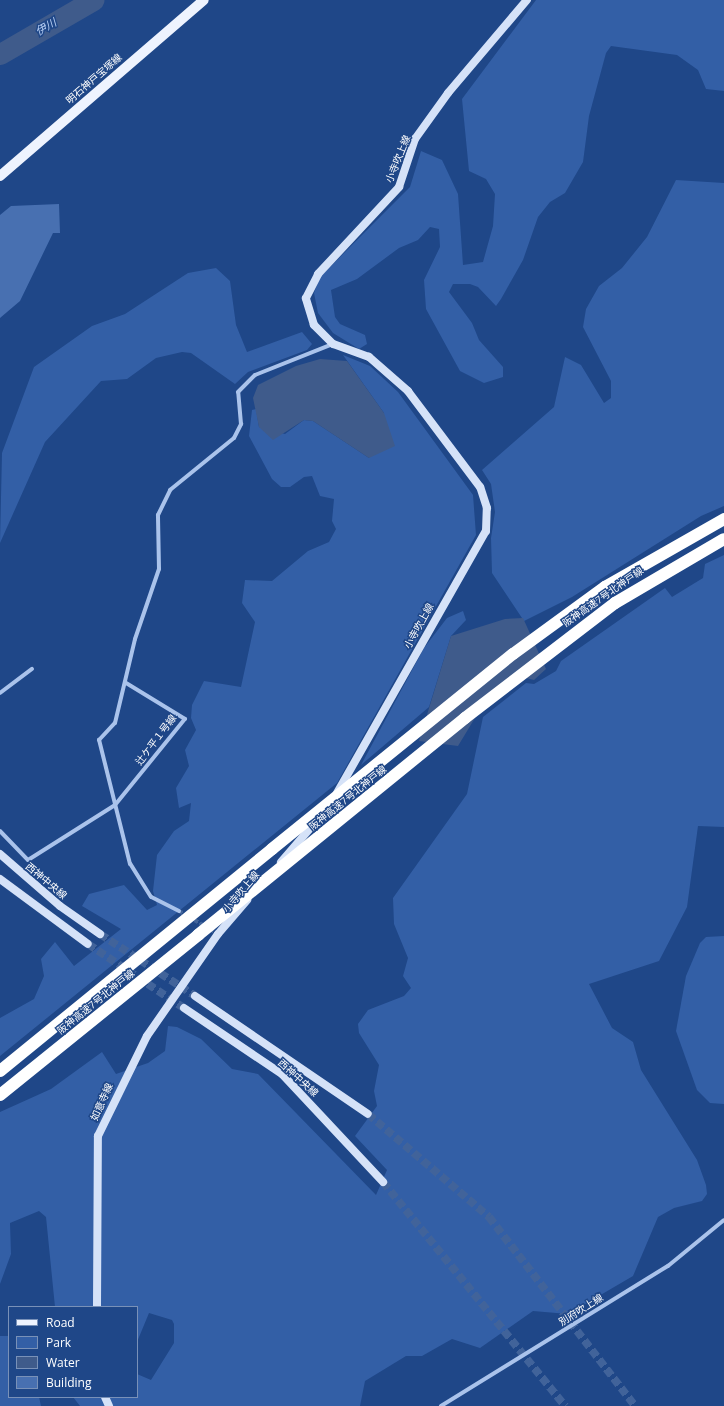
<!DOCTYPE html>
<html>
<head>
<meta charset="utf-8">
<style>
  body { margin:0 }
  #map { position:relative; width:724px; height:1406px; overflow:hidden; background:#1f4788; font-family:"Open Sans","Noto Sans JP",sans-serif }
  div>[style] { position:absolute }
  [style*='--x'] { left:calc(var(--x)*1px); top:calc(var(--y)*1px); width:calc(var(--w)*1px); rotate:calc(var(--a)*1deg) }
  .green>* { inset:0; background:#335fa6 }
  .water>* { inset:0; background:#3f5b8b }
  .river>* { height:21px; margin:-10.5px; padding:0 10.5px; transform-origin:10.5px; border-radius:10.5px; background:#3f5b8b }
  .building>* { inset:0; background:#4870b1 }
  .street-tunnel>* { height:4px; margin-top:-2px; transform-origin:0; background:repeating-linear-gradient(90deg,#41639a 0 4px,transparent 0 6px) }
  .secondary-tunnel>* { height:8px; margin-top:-4px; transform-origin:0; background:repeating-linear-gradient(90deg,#41639a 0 8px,transparent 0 12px) }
  .street>* { height:4px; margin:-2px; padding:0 2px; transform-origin:2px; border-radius:2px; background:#aac3eb }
  .secondary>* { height:8px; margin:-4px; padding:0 4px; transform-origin:4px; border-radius:4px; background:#d5e2f8 }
  .primary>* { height:10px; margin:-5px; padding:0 5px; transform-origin:5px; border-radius:5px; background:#eef3fe }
  .highway>* { height:12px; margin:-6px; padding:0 6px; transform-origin:6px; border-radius:6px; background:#fff }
  .highway-bridge>* { height:12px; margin:-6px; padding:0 6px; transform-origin:6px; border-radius:6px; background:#fff }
  span { translate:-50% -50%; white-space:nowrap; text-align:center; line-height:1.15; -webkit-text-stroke:3px #1f4788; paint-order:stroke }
  .street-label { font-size:10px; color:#fff }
  .water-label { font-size:11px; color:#b5cdf2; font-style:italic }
  .legend { position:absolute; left:8px; top:1306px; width:130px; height:92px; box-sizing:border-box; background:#1f4788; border:1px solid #7991b8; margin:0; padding:5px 7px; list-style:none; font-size:12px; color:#fff }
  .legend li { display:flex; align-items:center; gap:8px; height:20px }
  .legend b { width:20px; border:1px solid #7991b8 }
</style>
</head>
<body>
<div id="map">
  <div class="green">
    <i style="clip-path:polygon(536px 0,724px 0,724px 91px,706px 89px,698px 70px,677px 55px,611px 46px,606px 53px,589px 116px,583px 162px,565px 193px,550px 202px,538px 217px,523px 260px,501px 299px,496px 306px,478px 287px,470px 284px,453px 284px,449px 292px,472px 323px,479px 340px,503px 367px,503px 377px,484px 383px,460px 371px,426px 309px,424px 280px,440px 247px,439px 229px,430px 227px,418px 240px,399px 248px,357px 279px,331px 290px,335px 317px,340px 324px,365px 335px,367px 344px,359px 349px,333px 333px,318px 313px,314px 293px,320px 277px,410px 187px,421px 151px,442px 160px,458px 194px,463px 265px,483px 262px,493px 226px,495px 194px,486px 179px,469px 171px,462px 99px)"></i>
    <i style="clip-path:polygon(676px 180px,724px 183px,724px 506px,701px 516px,572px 597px,524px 621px,492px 573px,491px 538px,495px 512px,491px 484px,482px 470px,554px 407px,565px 357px,581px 365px,604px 403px,611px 398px,611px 381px,583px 327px,586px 309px,599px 286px,622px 268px,647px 237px)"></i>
    <i style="clip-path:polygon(216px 268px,230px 281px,236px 325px,247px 352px,302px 332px,312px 344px,307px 350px,248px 372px,235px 384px,191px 353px,182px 352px,156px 358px,127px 379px,101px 381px,45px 442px,0 543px,2px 453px,34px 367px,92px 326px,125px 314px,188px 273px)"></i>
    <i style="clip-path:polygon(343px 355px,370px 366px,398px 392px,473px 495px,476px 535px,337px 783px,0 1056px,0 1018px,34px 999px,44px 976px,41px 959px,55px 942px,74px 966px,121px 929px,82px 906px,89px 894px,124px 885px,147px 910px,157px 905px,153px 891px,157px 855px,174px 831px,189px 821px,191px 803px,179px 808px,176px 788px,189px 766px,185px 750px,196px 730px,191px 718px,192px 705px,204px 681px,241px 687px,255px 622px,242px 603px,245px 580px,272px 581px,308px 551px,329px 542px,336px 529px,332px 521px,334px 499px,320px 496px,312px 476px,304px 477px,290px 487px,281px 487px,272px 479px,249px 436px,252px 410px,256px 409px,259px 427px,285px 434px,304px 420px,313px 421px,369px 458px,384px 413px)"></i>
    <i style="clip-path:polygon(724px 555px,724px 827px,698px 826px,687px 907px,659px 961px,589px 984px,612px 1028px,633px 1042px,641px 1070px,697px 1160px,706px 1185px,707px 1194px,702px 1201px,674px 1208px,658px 1217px,633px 1276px,568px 1314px,533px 1311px,480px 1348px,452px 1339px,422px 1356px,406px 1356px,365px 1381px,360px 1406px,80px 1406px,73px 1397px,137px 1397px,137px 1374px,151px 1380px,174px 1343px,174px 1324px,172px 1320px,149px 1313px,137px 1342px,137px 1307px,55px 1307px,46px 1217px,39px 1211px,10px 1223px,11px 1254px,0 1284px,0 1112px,51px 1089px,102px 1052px,116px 1074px,148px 1063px,165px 1051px,168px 1026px,177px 1027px,201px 1039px,232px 1069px,258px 1074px,376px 1195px,387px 1170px,355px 1136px,377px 1106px,374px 1091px,379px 1065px,359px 1033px,358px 1024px,368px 1010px,404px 996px,411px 988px,403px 976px,408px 958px,394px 924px,393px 898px,467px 794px,483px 717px,526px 683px,534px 684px,556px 671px,561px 661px,665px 588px,672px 597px,703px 578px,705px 564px)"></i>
    <i style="clip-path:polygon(463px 611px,466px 620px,451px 636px,429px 707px,361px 765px,424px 648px,447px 618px)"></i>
    <i style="clip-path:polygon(724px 936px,724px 1104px,710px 1103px,697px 1090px,676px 1031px,686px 976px,700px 943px,706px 937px)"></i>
    <i style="clip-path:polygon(0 1336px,9px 1336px,9px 1397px,39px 1397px,41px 1406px,0 1406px)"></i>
  </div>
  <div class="water">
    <i style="clip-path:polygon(320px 359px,347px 361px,384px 413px,395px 446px,369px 458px,313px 421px,304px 420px,273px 440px,259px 427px,253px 398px,258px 385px,296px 366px)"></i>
    <i style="clip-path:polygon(523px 618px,546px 669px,534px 680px,518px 676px,481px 708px,458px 746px,419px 741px,451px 636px,505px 619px)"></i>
  </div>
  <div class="river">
    <i style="--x:0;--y:54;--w:108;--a:-30.1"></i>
  </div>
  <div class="building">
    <i style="clip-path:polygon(59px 204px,60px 233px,53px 233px,20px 301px,0 318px,0 215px,11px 206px)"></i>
  </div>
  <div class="street-tunnel">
    <i style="--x:179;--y:911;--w:45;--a:30.5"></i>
  </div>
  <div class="secondary-tunnel">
    <i style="--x:100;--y:934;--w:113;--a:33.1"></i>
    <i style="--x:88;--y:944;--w:115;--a:33.7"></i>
    <i style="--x:368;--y:1114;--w:159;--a:40.4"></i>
    <i style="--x:489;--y:1217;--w:239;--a:52.3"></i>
    <i style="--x:383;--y:1182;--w:289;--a:50.9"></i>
  </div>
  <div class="street">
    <i style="--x:0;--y:693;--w:40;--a:-37"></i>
    <i style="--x:0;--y:831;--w:40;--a:46"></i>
    <i style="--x:28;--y:860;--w:103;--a:-32.3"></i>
    <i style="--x:115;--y:805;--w:111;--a:-50.9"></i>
    <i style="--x:185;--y:719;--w:69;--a:-148.6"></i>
    <i style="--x:179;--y:911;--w:31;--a:-153"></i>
    <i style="--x:151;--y:897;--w:39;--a:-122"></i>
    <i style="--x:130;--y:864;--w:128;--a:-104"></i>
    <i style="--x:99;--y:740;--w:23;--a:-47"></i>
    <i style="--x:115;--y:723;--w:86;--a:-76.6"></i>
    <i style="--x:135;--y:639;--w:74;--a:-71.1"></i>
    <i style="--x:159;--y:569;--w:54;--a:-91.1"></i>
    <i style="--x:158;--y:515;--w:28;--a:-64"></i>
    <i style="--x:170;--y:490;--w:82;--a:-39.1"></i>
    <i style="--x:234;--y:438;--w:16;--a:-63"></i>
    <i style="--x:241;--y:424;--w:32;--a:-95"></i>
    <i style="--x:238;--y:392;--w:24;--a:-45"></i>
    <i style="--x:255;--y:375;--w:84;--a:-21.7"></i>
    <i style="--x:441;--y:1406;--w:267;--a:-31.7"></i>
    <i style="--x:668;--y:1266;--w:72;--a:-39.4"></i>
  </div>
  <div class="secondary">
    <i style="--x:337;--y:793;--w:301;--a:-60.4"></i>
    <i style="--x:486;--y:531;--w:23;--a:-88"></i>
    <i style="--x:487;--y:508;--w:22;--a:-108"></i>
    <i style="--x:480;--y:487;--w:120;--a:-126.9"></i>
    <i style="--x:408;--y:391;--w:52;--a:-138.9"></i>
    <i style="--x:369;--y:357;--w:38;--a:-160"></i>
    <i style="--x:333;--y:344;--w:27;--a:-135"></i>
    <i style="--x:314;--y:325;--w:28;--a:-107"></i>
    <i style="--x:306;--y:298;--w:27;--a:-63"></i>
    <i style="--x:318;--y:274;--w:119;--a:-47"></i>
    <i style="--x:399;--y:187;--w:51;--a:-71.6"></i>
    <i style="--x:415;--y:139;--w:57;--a:-54.3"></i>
    <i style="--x:448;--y:93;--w:122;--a:-49.7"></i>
    <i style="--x:0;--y:854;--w:79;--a:40.9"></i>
    <i style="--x:60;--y:906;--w:49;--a:35"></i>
    <i style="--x:281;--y:862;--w:67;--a:-49.2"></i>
    <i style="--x:0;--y:879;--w:109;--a:36.5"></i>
    <i style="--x:195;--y:996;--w:209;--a:34.3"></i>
    <i style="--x:184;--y:1008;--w:118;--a:34"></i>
    <i style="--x:282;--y:1074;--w:148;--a:46.9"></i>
    <i style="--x:97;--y:1307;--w:171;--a:-89.7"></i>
    <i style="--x:98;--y:1136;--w:111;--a:-63.9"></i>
    <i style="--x:147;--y:1036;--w:124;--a:-55.2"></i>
    <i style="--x:218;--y:934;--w:45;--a:-49.5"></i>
    <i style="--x:105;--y:1397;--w:10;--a:66"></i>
  </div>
  <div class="primary">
    <i style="--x:0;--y:176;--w:269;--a:-40.8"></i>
  </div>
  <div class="highway">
    <i style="--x:605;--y:587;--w:137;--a:-29.7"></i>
    <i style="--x:615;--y:603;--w:126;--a:-30.4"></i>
    <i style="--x:0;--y:1071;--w:351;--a:-39.2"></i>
    <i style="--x:0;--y:1095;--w:255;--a:-38.9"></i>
  </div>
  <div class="highway-bridge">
    <i style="--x:272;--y:849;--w:310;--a:-39"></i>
    <i style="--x:513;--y:654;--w:114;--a:-36.1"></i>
    <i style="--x:198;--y:935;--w:344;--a:-39.1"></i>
    <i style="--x:465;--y:718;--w:189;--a:-37.5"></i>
  </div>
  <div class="street-label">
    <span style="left:94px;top:79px;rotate:-41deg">明石神戸宝塚線</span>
    <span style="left:398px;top:159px;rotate:-68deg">小寺吹上線</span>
    <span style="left:603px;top:597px;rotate:-35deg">阪神高速7号北神戸線</span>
    <span style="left:419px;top:626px;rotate:-61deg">小寺吹上線</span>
    <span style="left:156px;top:740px;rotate:-53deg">辻ケ平１号線</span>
    <span style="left:348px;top:798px;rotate:-39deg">阪神高速7号北神戸線</span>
    <span style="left:46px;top:881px;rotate:40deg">西神中央線</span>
    <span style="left:241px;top:892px;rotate:-50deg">小寺吹上線</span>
    <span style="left:96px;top:1002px;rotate:-39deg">阪神高速7号北神戸線</span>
    <span style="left:298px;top:1078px;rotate:42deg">西神中央線</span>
    <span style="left:102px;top:1102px;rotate:-66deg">如意寺線</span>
    <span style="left:581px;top:1310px;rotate:-32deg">別府吹上線</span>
  </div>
  <div class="water-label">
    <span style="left:46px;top:27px;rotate:-30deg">伊川</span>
  </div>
  <ul class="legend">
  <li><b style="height:5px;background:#eef3fe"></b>Road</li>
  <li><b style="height:11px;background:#335fa6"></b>Park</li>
  <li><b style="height:11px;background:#3f5b8b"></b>Water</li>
  <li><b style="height:11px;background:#4870b1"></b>Building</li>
  </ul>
</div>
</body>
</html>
